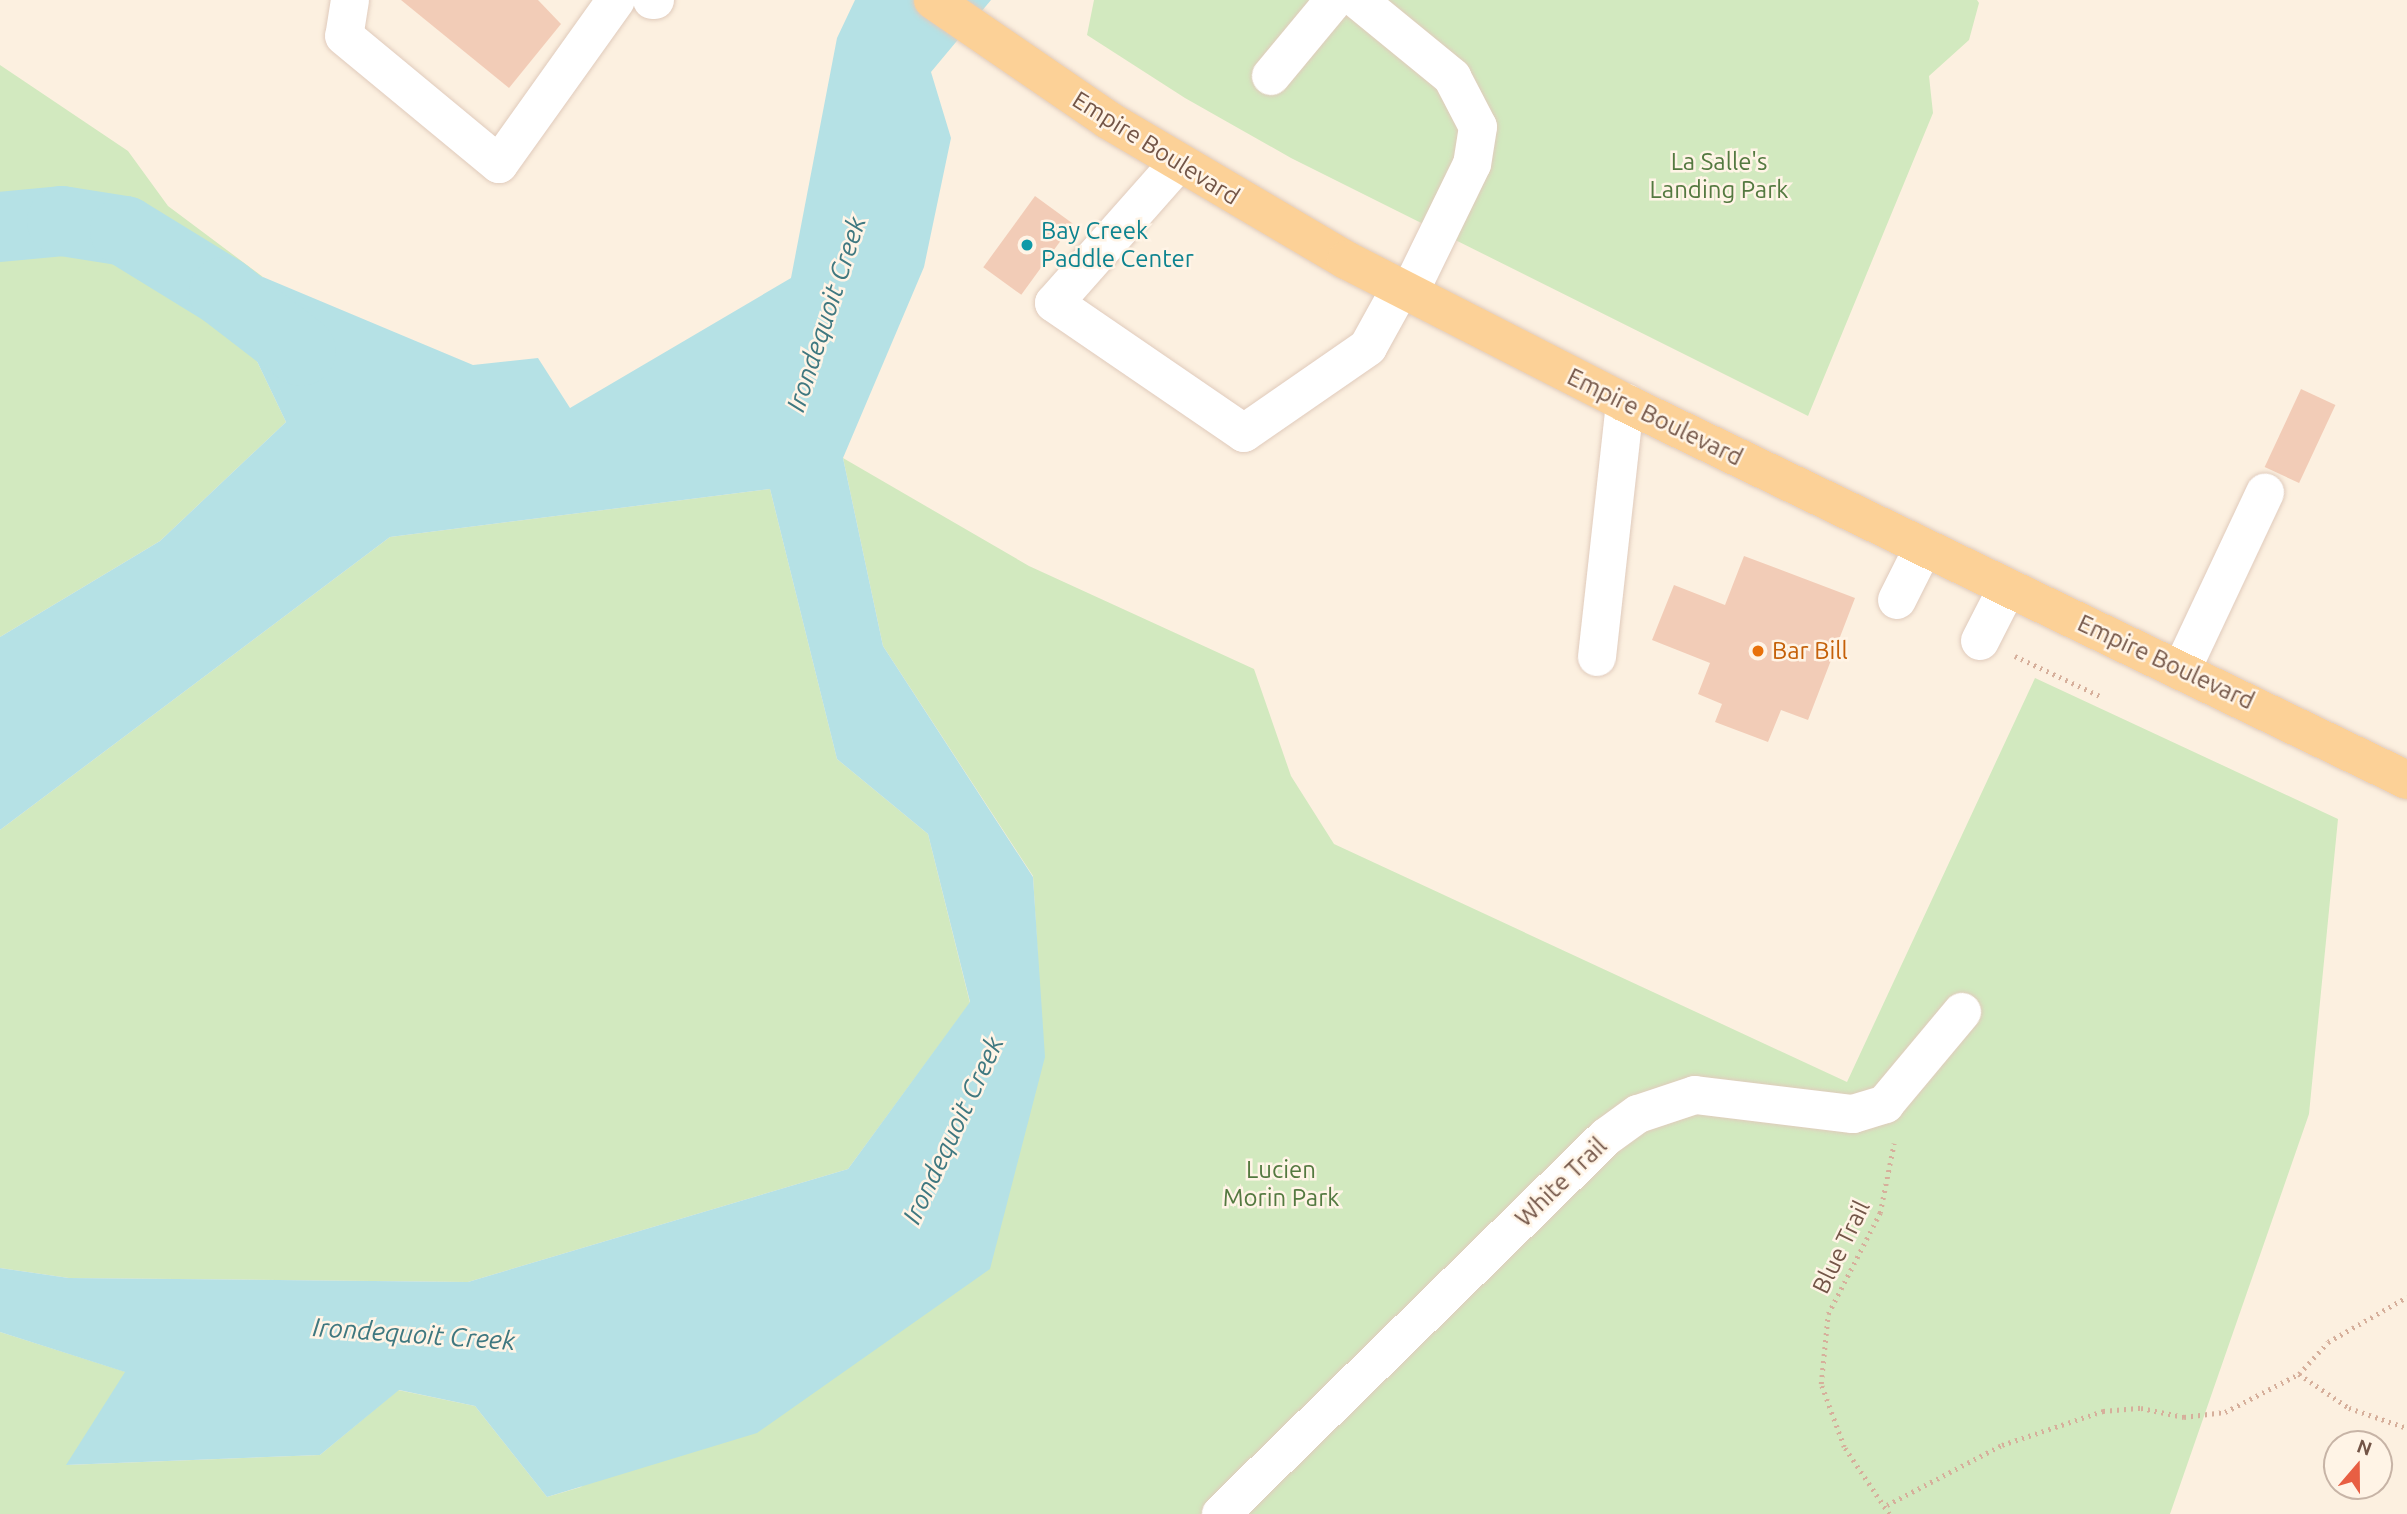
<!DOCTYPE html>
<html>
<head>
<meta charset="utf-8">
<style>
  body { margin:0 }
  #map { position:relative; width:2407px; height:1514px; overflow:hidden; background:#fcf0e0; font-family:Ubuntu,sans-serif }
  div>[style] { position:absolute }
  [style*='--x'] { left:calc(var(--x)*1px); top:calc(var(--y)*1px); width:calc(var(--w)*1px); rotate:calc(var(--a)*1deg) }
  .green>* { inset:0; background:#d2e9bf }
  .water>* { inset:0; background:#b5e1e5 }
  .river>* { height:70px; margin:-35px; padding:0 35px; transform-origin:35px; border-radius:35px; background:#b5e1e5 }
  .building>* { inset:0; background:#f2ccb7; transform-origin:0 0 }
  .path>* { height:4.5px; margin-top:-2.25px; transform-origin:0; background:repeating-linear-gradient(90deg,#d6af9b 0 2px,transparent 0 7px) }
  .roads { filter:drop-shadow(0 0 2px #e0cbbc) drop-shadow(0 0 2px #e0cbbc) }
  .minor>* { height:38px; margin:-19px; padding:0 19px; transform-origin:19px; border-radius:19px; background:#fff }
  .major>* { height:38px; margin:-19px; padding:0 19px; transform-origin:19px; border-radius:19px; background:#fcd197 }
  .dots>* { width:19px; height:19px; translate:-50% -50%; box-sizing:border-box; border:4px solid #fff4e6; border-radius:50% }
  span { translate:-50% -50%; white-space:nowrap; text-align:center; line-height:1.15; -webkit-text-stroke:5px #fff4e6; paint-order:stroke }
  .street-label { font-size:24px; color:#735547 }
  .park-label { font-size:24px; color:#547940 }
  .culture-label { font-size:24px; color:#0d838f }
  .left { translate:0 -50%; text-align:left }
  .food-label { font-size:24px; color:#c56008 }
  .water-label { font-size:26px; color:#3f7880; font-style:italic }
  .north { position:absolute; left:2323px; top:1430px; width:70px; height:70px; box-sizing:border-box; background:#fff4e6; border:2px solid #c7b4a6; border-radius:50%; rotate:20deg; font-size:19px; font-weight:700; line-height:28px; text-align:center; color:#735547 }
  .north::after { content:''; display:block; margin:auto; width:24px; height:32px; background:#e85f43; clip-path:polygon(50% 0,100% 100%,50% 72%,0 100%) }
</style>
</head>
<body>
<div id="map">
  <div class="green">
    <i style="clip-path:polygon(1094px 0,1977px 0,1979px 3px,1969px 40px,1929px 76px,1933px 113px,1808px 416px,1291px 158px,1185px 98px,1087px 35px)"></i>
    <i style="clip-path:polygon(0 65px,128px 151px,168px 206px,263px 277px,224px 292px,286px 422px,160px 541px,0 637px)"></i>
    <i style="clip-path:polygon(843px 458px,1029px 566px,1254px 669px,1291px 776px,1334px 844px,1847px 1082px,2035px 678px,2338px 819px,2309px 1114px,2170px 1514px,0 1514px,0 1332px,126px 1372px,67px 1465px,320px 1455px,398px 1390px,475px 1406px,547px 1497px,581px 1487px,1038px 960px,1033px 876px,883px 646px)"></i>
    <i style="clip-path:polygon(770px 489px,837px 759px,928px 834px,970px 1003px,848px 1169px,468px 1282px,69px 1278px,0 1268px,0 830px,390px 537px)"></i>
  </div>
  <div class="water">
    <i style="clip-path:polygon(855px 0,991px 0,931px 72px,951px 138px,924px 267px,843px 458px,883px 646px,1033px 877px,1045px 1057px,990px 1269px,757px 1433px,547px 1497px,475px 1406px,399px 1390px,320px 1455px,66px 1465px,125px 1372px,0 1332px,0 1268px,69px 1278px,468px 1282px,848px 1169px,970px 1002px,928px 834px,837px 759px,770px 489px,390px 537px,0 830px,0 637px,160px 541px,286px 422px,224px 292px,263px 277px,473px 365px,538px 358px,570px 408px,791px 278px,837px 38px)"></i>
  </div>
  <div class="river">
    <i style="--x:0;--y:227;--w:62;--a:-5.5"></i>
    <i style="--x:62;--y:221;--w:64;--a:9"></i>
    <i style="--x:125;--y:231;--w:116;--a:31.6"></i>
    <i style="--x:224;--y:292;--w:97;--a:37.5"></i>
  </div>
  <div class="building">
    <i style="clip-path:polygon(401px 0,538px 0,561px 24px,509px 88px)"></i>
    <i style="left:1035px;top:196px;width:47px;height:88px;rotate:36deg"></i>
    <i style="left:2301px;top:389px;width:38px;height:86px;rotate:25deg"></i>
    <i style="clip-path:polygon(1744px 556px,1855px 598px,1808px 720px,1781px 710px,1768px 742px,1715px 722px,1722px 704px,1698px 694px,1710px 663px,1652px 640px,1674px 585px,1725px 605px)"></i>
  </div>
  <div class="path">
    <i style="--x:2015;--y:656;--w:94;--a:25.2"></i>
    <i style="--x:2299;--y:1374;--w:60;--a:34.2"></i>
    <i style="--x:2349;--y:1408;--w:61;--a:19"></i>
    <i style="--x:1887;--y:1505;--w:130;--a:-27.6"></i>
    <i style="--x:2002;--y:1445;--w:107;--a:-18.6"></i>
    <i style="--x:2103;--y:1411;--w:38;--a:-5"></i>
    <i style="--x:2141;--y:1408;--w:44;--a:11.8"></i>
    <i style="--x:2184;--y:1417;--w:41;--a:-7"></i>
    <i style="--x:2225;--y:1412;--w:83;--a:-27.2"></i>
    <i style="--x:2299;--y:1374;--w:43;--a:-47.8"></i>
    <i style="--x:2328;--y:1342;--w:91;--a:-29.7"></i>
    <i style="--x:1889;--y:1514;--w:81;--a:-123.9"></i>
    <i style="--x:1844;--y:1447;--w:67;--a:-110.1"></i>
    <i style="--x:1821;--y:1384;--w:70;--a:-84.3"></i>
    <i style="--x:1828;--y:1314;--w:114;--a:-62.8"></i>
    <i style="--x:1880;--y:1213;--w:71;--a:-78.7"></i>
  </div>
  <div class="roads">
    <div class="minor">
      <i style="--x:350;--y:0;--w:36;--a:99"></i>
      <i style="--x:344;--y:36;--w:201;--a:39.6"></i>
      <i style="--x:499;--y:164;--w:201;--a:-54.5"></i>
      <i style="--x:652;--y:0;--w:3;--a:0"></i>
      <i style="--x:1358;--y:0;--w:122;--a:39.3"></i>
      <i style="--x:1452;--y:77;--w:56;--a:62.5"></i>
      <i style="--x:1478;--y:127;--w:37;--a:99"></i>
      <i style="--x:1472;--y:164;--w:144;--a:116"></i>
      <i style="--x:1271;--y:76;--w:99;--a:-50.3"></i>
      <i style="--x:1178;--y:163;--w:187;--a:131.5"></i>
      <i style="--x:1054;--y:303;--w:230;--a:34.4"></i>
      <i style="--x:1244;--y:433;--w:151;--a:-34.7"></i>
      <i style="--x:1368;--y:347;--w:66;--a:-61.1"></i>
      <i style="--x:1897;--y:600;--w:58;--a:-63.4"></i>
      <i style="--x:1980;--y:641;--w:59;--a:-63"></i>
      <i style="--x:1597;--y:657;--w:256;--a:-83.7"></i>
      <i style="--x:2182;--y:669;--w:195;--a:-64.8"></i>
      <i style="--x:1221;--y:1514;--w:539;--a:-44.4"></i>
      <i style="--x:1606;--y:1137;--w:39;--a:-36"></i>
      <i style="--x:1638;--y:1114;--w:60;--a:-18.4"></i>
      <i style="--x:1695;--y:1095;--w:159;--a:6.9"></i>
      <i style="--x:1853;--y:1114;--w:34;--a:-17"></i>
      <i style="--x:1885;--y:1104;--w:120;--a:-50.1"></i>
    </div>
    <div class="major">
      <i style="--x:933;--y:0;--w:212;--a:34.4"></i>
      <i style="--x:1108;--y:120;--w:276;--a:30.5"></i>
      <i style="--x:1346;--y:260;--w:314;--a:27.1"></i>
      <i style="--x:1625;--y:403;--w:868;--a:25.74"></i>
    </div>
  </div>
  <div class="dots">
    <i style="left:1027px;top:245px;background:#0f9aa8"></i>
    <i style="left:1758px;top:651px;background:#e8710a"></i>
  </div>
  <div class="street-label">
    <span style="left:1156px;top:148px;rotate:32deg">Empire Boulevard</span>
    <span style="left:1655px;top:417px;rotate:26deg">Empire Boulevard</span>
    <span style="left:2166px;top:662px;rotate:25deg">Empire Boulevard</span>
    <span style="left:1561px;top:1182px;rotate:-44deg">White Trail</span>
    <span style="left:1841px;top:1247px;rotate:-64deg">Blue Trail</span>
  </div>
  <div class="park-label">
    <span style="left:1719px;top:176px">La Salle's<br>Landing Park</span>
    <span style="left:1281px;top:1184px">Lucien<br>Morin Park</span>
  </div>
  <div class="culture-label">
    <span class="left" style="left:1041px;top:245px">Bay Creek<br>Paddle Center</span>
  </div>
  <div class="food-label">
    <span class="left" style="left:1772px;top:651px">Bar Bill</span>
  </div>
  <div class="water-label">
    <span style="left:826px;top:314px;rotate:-72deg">Irondequoit Creek</span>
    <span style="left:953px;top:1130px;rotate:-65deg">Irondequoit Creek</span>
    <span style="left:414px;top:1334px;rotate:4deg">Irondequoit Creek</span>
  </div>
  <div class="north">N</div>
</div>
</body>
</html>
